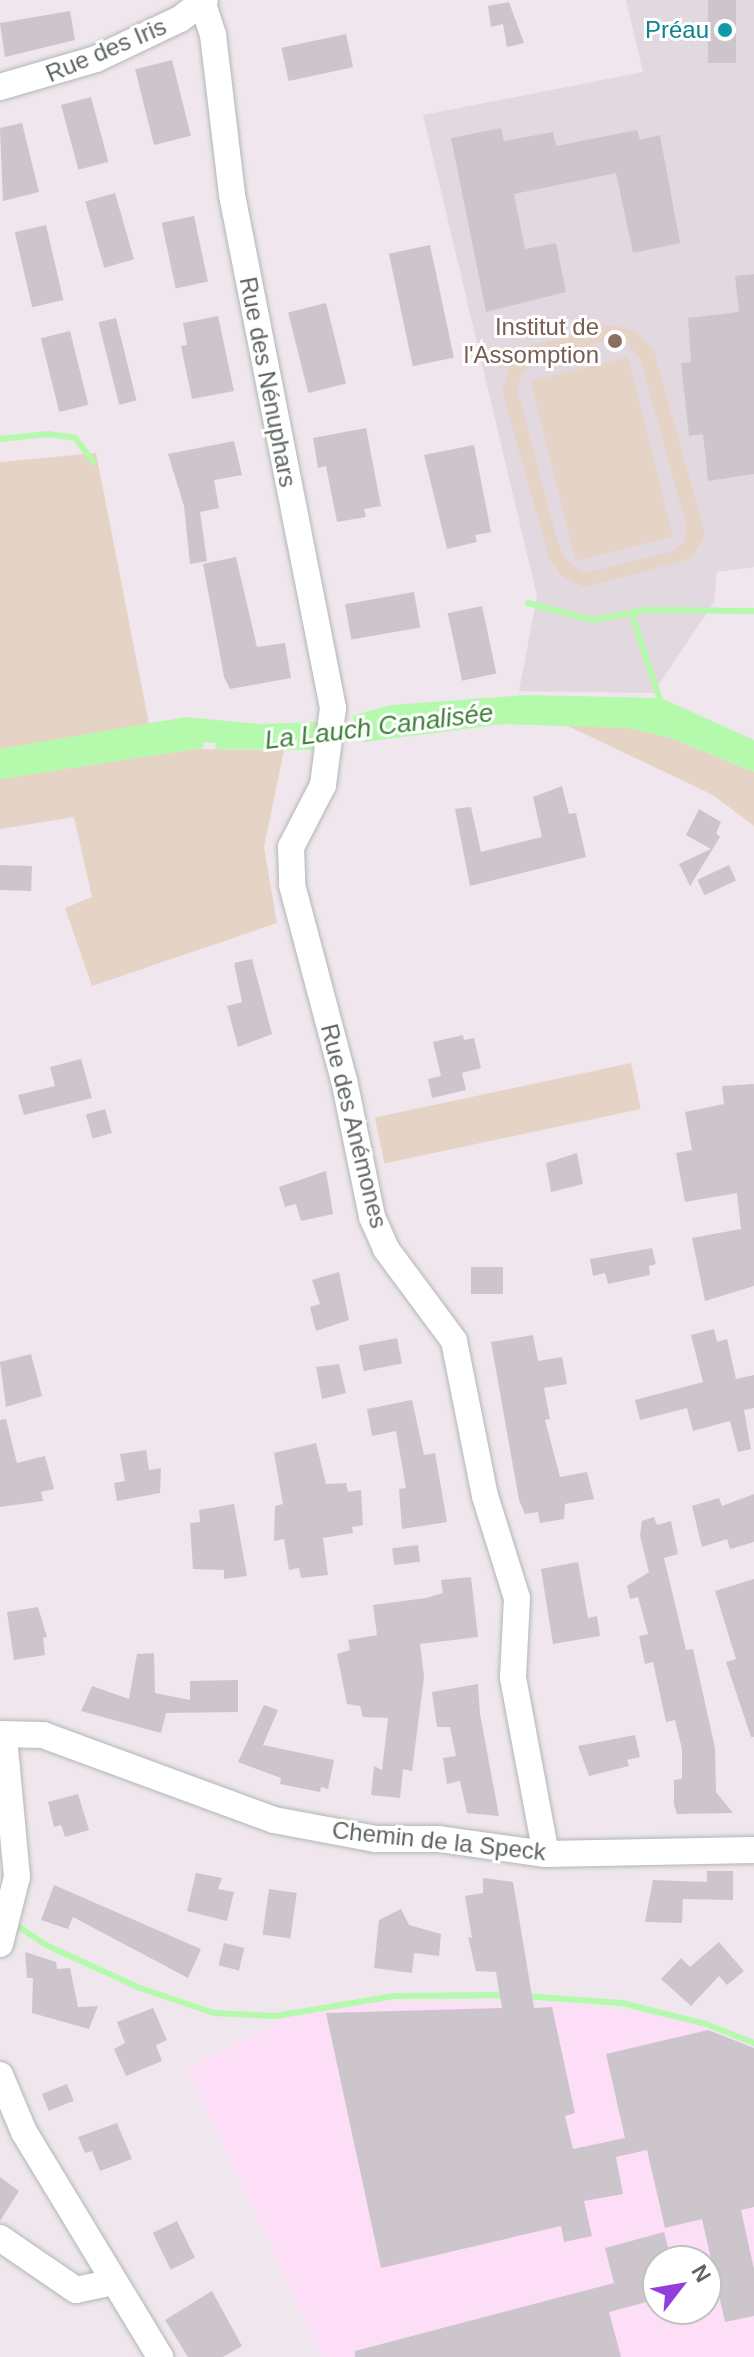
<!DOCTYPE html>
<html>
<head>
<meta charset="utf-8">
<style>
  body { margin:0 }
  #map { position:relative; width:754px; height:2357px; overflow:hidden; background:#efe7ed; font-family:Helvetica,sans-serif }
  div>[style] { position:absolute }
  [style*='--x'] { left:calc(var(--x)*1px); top:calc(var(--y)*1px); width:calc(var(--w)*1px); rotate:calc(var(--a)*1deg) }
  .commercial>* { inset:0; background:#fcdff6 }
  .education>* { inset:0; background:#e2d8e0 }
  .green>* { inset:0; background:#e5d4c5; transform-origin:0 0 }
  .water>* { inset:0; background:#b5faac }
  .stream>* { height:6px; margin:-3px; padding:0 3px; transform-origin:3px; border-radius:3px; background:#b5faac }
  .building>* { inset:0; background:#cdc5cc; transform-origin:0 0 }
  .roads { filter:drop-shadow(0 0 2px #b2b8b2) drop-shadow(0 0 2px #b2b8b2) }
  .street>* { height:26px; margin:-13px; padding:0 13px; transform-origin:13px; border-radius:13px; background:#fff }
  .dots>* { width:22px; height:22px; translate:-50% -50%; box-sizing:border-box; border:4px solid #fff; border-radius:50% }
  span { translate:-50% -50%; white-space:nowrap; text-align:center; line-height:1.15; -webkit-text-stroke:6px #fff; paint-order:stroke }
  .culture-label { font-size:24px; color:#0d838f }
  .right { translate:-100% -50%; text-align:right }
  .street-label { font-size:24px; color:#5e665e }
  .education-label { font-size:24px; color:#785e54 }
  .water-label { font-size:26px; color:#3c8139; font-style:italic }
  .north { position:absolute; left:642px; top:2245px; width:80px; height:80px; box-sizing:border-box; background:#fff; border:2px solid #bfc2bf; border-radius:50%; rotate:59deg; font-size:22px; font-weight:700; line-height:32px; text-align:center; color:#5e665e }
  .north::after { content:''; display:block; margin:auto; width:28px; height:36px; background:#933ddf; clip-path:polygon(50% 0,100% 100%,50% 72%,0 100%) }
</style>
</head>
<body>
<div id="map">
  <div class="commercial">
    <i style="clip-path:polygon(evenodd,319px 2002px,571px 2004px,713px 2023px,754px 2038px,754px 2357px,322px 2357px,187px 2068px,319px 2002px,658px 2261px,706px 2261px,706px 2309px,658px 2309px,658px 2261px)"></i>
  </div>
  <div class="education">
    <i style="clip-path:polygon(626px 0,754px 0,754px 567px,717px 572px,714px 602px,653px 693px,519px 691px,537px 596px,423px 115px,643px 72px)"></i>
  </div>
  <div class="green">
    <i style="clip-path:polygon(evenodd,612px 325px,635px 331px,654px 351px,705px 534px,694px 555px,683px 561px,584px 587px,561px 576px,549px 557px,502px 391px,511px 361px,525px 347px,612px 325px,611px 340px,626px 343px,640px 358px,687px 528px,683px 543px,671px 552px,583px 574px,565px 558px,557px 540px,517px 388px,522px 373px,537px 359px,611px 340px)"></i>
    <i style="left:628px;top:357px;width:185px;height:100px;rotate:76deg"></i>
    <i style="clip-path:polygon(96px 453px,149px 724px,0 749px,0 462px)"></i>
    <i style="clip-path:polygon(566px 725px,628px 728px,671px 738px,754px 772px,754px 826px,713px 795px)"></i>
    <i style="clip-path:polygon(192px 749px,284px 750px,264px 847px,277px 923px,92px 986px,65px 908px,92px 897px,74px 817px,0 829px,0 779px)"></i>
    <i style="left:631px;top:1063px;width:47px;height:262px;rotate:78deg"></i>
  </div>
  <div class="water">
    <i style="clip-path:polygon(526px 695px,661px 698px,754px 740px,754px 772px,671px 738px,628px 728px,503px 724px,364px 742px,352px 716px,391px 705px)"></i>
    <i style="clip-path:polygon(186px 717px,259px 724px,318px 722px,313px 750px,215px 749px,216px 743px,204px 742px,203px 748px,0 779px,0 749px)"></i>
  </div>
  <div class="stream">
    <i style="--x:0;--y:439;--w:48;--a:-5.9"></i>
    <i style="--x:48;--y:434;--w:27;--a:8"></i>
    <i style="--x:75;--y:438;--w:31;--a:52"></i>
    <i style="--x:528;--y:603;--w:66;--a:14.9"></i>
    <i style="--x:592;--y:620;--w:56;--a:-10.3"></i>
    <i style="--x:647;--y:610;--w:107;--a:0.5"></i>
    <i style="--x:632;--y:614;--w:97;--a:71.9"></i>
    <i style="--x:335;--y:733;--w:29;--a:-10"></i>
    <i style="--x:16;--y:1925;--w:36;--a:34"></i>
    <i style="--x:46;--y:1945;--w:103;--a:24.6"></i>
    <i style="--x:140;--y:1988;--w:78;--a:18.7"></i>
    <i style="--x:214;--y:2013;--w:62;--a:2.8"></i>
    <i style="--x:276;--y:2016;--w:120;--a:-9.6"></i>
    <i style="--x:394;--y:1996;--w:111;--a:-0.5"></i>
    <i style="--x:524;--y:1996;--w:98;--a:4.1"></i>
    <i style="--x:622;--y:2003;--w:87;--a:14"></i>
    <i style="--x:706;--y:2024;--w:52;--a:21.6"></i>
  </div>
  <div class="building">
    <i style="left:708px;top:0;width:28px;height:63px"></i>
    <i style="clip-path:polygon(509px 2px,524px 43px,507px 47px,503px 24px,491px 27px,488px 6px)"></i>
    <i style="clip-path:polygon(70px 11px,75px 40px,5px 57px,0 23px)"></i>
    <i style="left:346px;top:34px;width:34px;height:66px;rotate:78deg"></i>
    <i style="left:172px;top:60px;width:78px;height:38px;rotate:76deg"></i>
    <i style="left:91px;top:97px;width:67px;height:31px;rotate:75deg"></i>
    <i style="clip-path:polygon(22px 123px,39px 192px,3px 201px,0 128px)"></i>
    <i style="clip-path:polygon(501px 128px,504px 141px,553px 132px,556px 146px,637px 130px,640px 140px,660px 135px,680px 243px,633px 253px,616px 173px,514px 194px,525px 249px,556px 243px,566px 292px,486px 312px,451px 138px)"></i>
    <i style="left:115px;top:193px;width:69px;height:31px;rotate:74deg"></i>
    <i style="left:194px;top:216px;width:67px;height:33px;rotate:78deg"></i>
    <i style="left:46px;top:225px;width:77px;height:32px;rotate:77deg"></i>
    <i style="left:430px;top:245px;width:115px;height:42px;rotate:78deg"></i>
    <i style="clip-path:polygon(754px 274px,754px 474px,708px 481px,703px 434px,689px 436px,681px 363px,691px 362px,688px 318px,739px 312px,735px 276px)"></i>
    <i style="left:326px;top:303px;width:83px;height:39px;rotate:76deg"></i>
    <i style="clip-path:polygon(218px 316px,234px 391px,192px 399px,181px 346px,187px 345px,183px 323px)"></i>
    <i style="left:116px;top:318px;width:85px;height:18px;rotate:76deg"></i>
    <i style="left:70px;top:331px;width:76px;height:30px;rotate:76deg"></i>
    <i style="clip-path:polygon(366px 428px,381px 506px,364px 509px,366px 517px,337px 522px,326px 466px,318px 468px,313px 438px)"></i>
    <i style="clip-path:polygon(234px 441px,242px 475px,214px 480px,219px 508px,200px 512px,207px 561px,190px 564px,184px 506px,168px 454px)"></i>
    <i style="clip-path:polygon(474px 445px,491px 532px,475px 535px,477px 542px,447px 549px,424px 455px)"></i>
    <i style="clip-path:polygon(236px 557px,257px 647px,285px 643px,291px 678px,230px 689px,224px 677px,203px 564px)"></i>
    <i style="left:414px;top:592px;width:36px;height:70px;rotate:80deg"></i>
    <i style="left:482px;top:606px;width:69px;height:35px;rotate:78deg"></i>
    <i style="clip-path:polygon(562px 786px,569px 814px,576px 813px,586px 857px,470px 886px,455px 809px,471px 807px,481px 852px,542px 837px,533px 797px)"></i>
    <i style="clip-path:polygon(699px 809px,721px 822px,716px 833px,720px 837px,690px 886px,679px 864px,711px 849px,686px 835px)"></i>
    <i style="left:0;top:865px;width:32px;height:25px;rotate:2deg"></i>
    <i style="left:729px;top:865px;width:17px;height:35px;rotate:65deg"></i>
    <i style="clip-path:polygon(252px 959px,272px 1034px,238px 1047px,227px 1006px,242px 1002px,234px 963px)"></i>
    <i style="clip-path:polygon(463px 1035px,464px 1040px,474px 1038px,481px 1068px,462px 1073px,466px 1090px,432px 1098px,428px 1079px,441px 1076px,433px 1042px)"></i>
    <i style="clip-path:polygon(81px 1059px,92px 1098px,24px 1115px,18px 1095px,55px 1086px,50px 1067px)"></i>
    <i style="clip-path:polygon(754px 1084px,754px 1286px,705px 1301px,692px 1238px,741px 1229px,737px 1193px,685px 1202px,676px 1153px,692px 1150px,685px 1112px,724px 1104px,722px 1086px)"></i>
    <i style="left:105px;top:1109px;width:25px;height:20px;rotate:74deg"></i>
    <i style="clip-path:polygon(577px 1153px,583px 1184px,551px 1192px,546px 1163px)"></i>
    <i style="clip-path:polygon(326px 1171px,333px 1214px,301px 1221px,296px 1204px,285px 1207px,279px 1187px)"></i>
    <i style="clip-path:polygon(652px 1248px,656px 1264px,649px 1266px,650px 1275px,608px 1284px,605px 1273px,593px 1276px,590px 1259px)"></i>
    <i style="left:503px;top:1267px;width:27px;height:32px;rotate:90deg"></i>
    <i style="clip-path:polygon(339px 1272px,349px 1320px,316px 1331px,310px 1307px,320px 1304px,312px 1280px)"></i>
    <i style="clip-path:polygon(714px 1329px,717px 1342px,727px 1339px,736px 1379px,754px 1375px,754px 1408px,744px 1410px,751px 1449px,738px 1452px,730px 1421px,693px 1431px,687px 1408px,640px 1420px,635px 1400px,703px 1382px,691px 1335px)"></i>
    <i style="clip-path:polygon(533px 1335px,538px 1361px,562px 1357px,567px 1384px,544px 1388px,550px 1419px,545px 1420px,560px 1477px,587px 1472px,594px 1499px,565px 1504px,564px 1519px,540px 1523px,538px 1512px,525px 1514px,519px 1500px,491px 1342px)"></i>
    <i style="left:397px;top:1338px;width:26px;height:39px;rotate:79deg"></i>
    <i style="clip-path:polygon(31px 1354px,42px 1396px,6px 1407px,0 1362px)"></i>
    <i style="clip-path:polygon(339px 1364px,346px 1393px,322px 1399px,316px 1367px)"></i>
    <i style="clip-path:polygon(412px 1400px,424px 1455px,435px 1453px,447px 1522px,402px 1529px,399px 1489px,406px 1488px,396px 1431px,372px 1436px,367px 1409px)"></i>
    <i style="clip-path:polygon(6px 1419px,17px 1463px,45px 1456px,54px 1489px,41px 1492px,43px 1501px,0 1507px,0 1420px)"></i>
    <i style="clip-path:polygon(316px 1443px,326px 1484px,346px 1483px,348px 1492px,361px 1490px,363px 1525px,352px 1527px,353px 1533px,323px 1538px,328px 1575px,301px 1578px,299px 1568px,289px 1570px,284px 1539px,274px 1541px,275px 1506px,283px 1504px,274px 1453px)"></i>
    <i style="clip-path:polygon(146px 1450px,149px 1470px,161px 1468px,160px 1493px,117px 1501px,114px 1483px,125px 1481px,120px 1454px)"></i>
    <i style="clip-path:polygon(754px 1494px,754px 1542px,730px 1549px,727px 1539px,702px 1547px,692px 1506px,719px 1498px,722px 1506px)"></i>
    <i style="clip-path:polygon(234px 1504px,247px 1576px,224px 1579px,224px 1570px,193px 1569px,190px 1523px,200px 1522px,199px 1510px)"></i>
    <i style="clip-path:polygon(654px 1517px,657px 1525px,671px 1521px,678px 1554px,664px 1558px,686px 1650px,693px 1649px,715px 1748px,716px 1792px,733px 1813px,677px 1814px,674px 1805px,674px 1780px,682px 1779px,682px 1749px,675px 1720px,666px 1722px,653px 1662px,645px 1664px,639px 1636px,648px 1634px,638px 1597px,630px 1599px,627px 1586px,649px 1572px,640px 1536px,642px 1521px)"></i>
    <i style="left:418px;top:1545px;width:17px;height:26px;rotate:83deg"></i>
    <i style="clip-path:polygon(578px 1562px,588px 1618px,597px 1616px,600px 1636px,553px 1644px,541px 1569px)"></i>
    <i style="clip-path:polygon(471px 1577px,478px 1637px,420px 1644px,424px 1677px,412px 1771px,403px 1769px,400px 1798px,371px 1795px,374px 1766px,382px 1770px,388px 1718px,363px 1717px,360px 1706px,347px 1704px,337px 1654px,350px 1650px,348px 1640px,377px 1635px,373px 1605px,426px 1598px,443px 1593px,441px 1580px)"></i>
    <i style="clip-path:polygon(754px 1579px,754px 1737px,751px 1737px,726px 1662px,736px 1659px,715px 1591px)"></i>
    <i style="clip-path:polygon(38px 1607px,47px 1637px,43px 1638px,45px 1655px,14px 1660px,7px 1612px)"></i>
    <i style="clip-path:polygon(154px 1653px,155px 1693px,190px 1700px,190px 1681px,238px 1680px,238px 1712px,166px 1713px,161px 1733px,81px 1711px,92px 1686px,129px 1699px,137px 1654px)"></i>
    <i style="clip-path:polygon(478px 1684px,480px 1714px,499px 1816px,467px 1813px,460px 1781px,447px 1784px,443px 1758px,456px 1756px,450px 1727px,437px 1727px,432px 1692px)"></i>
    <i style="clip-path:polygon(264px 1705px,278px 1710px,263px 1745px,334px 1760px,328px 1789px,321px 1787px,320px 1792px,280px 1784px,281px 1778px,238px 1762px)"></i>
    <i style="clip-path:polygon(635px 1735px,640px 1757px,627px 1760px,629px 1766px,589px 1776px,578px 1746px)"></i>
    <i style="clip-path:polygon(78px 1794px,89px 1830px,65px 1837px,61px 1825px,54px 1827px,48px 1802px)"></i>
    <i style="clip-path:polygon(707px 1871px,733px 1871px,733px 1900px,683px 1899px,682px 1923px,645px 1922px,653px 1880px,707px 1882px)"></i>
    <i style="clip-path:polygon(196px 1873px,222px 1878px,218px 1889px,234px 1892px,227px 1921px,187px 1911px)"></i>
    <i style="clip-path:polygon(483px 1878px,513px 1882px,534px 2008px,552px 2007px,575px 2113px,565px 2116px,573px 2149px,625px 2138px,606px 2054px,708px 2030px,754px 2048px,754px 2207px,741px 2210px,754px 2269px,754px 2316px,725px 2322px,702px 2219px,665px 2228px,647px 2150px,616px 2157px,623px 2194px,584px 2201px,592px 2236px,564px 2242px,561px 2226px,381px 2268px,326px 2013px,502px 2008px,496px 1972px,476px 1971px,468px 1937px,472px 1938px,465px 1896px,483px 1893px)"></i>
    <i style="clip-path:polygon(54px 1885px,201px 1949px,188px 1978px,73px 1917px,68px 1929px,41px 1920px)"></i>
    <i style="left:269px;top:1889px;width:28px;height:46px;rotate:8deg"></i>
    <i style="clip-path:polygon(401px 1909px,409px 1925px,441px 1934px,439px 1956px,414px 1953px,412px 1973px,374px 1968px,379px 1920px)"></i>
    <i style="clip-path:polygon(719px 1942px,744px 1971px,727px 1985px,719px 1976px,691px 2006px,661px 1979px,681px 1958px,690px 1967px)"></i>
    <i style="left:224px;top:1943px;width:21px;height:23px;rotate:14deg"></i>
    <i style="clip-path:polygon(25px 1952px,56px 1962px,57px 1969px,70px 1968px,78px 2007px,98px 2006px,89px 2029px,32px 2013px,33px 1978px,27px 1978px)"></i>
    <i style="clip-path:polygon(153px 2008px,167px 2040px,156px 2045px,162px 2061px,126px 2076px,114px 2049px,125px 2043px,117px 2022px)"></i>
    <i style="left:67px;top:2084px;width:18px;height:27px;rotate:68deg"></i>
    <i style="clip-path:polygon(117px 2123px,132px 2159px,100px 2171px,92px 2151px,85px 2153px,78px 2137px)"></i>
    <i style="clip-path:polygon(0 2177px,19px 2191px,0 2221px)"></i>
    <i style="left:177px;top:2221px;width:41px;height:27px;rotate:64deg"></i>
    <i style="clip-path:polygon(664px 2232px,672px 2261px,658px 2261px,658px 2299px,609px 2312px,621px 2357px,355px 2357px,355px 2351px,614px 2283px,605px 2248px)"></i>
    <i style="clip-path:polygon(212px 2291px,242px 2346px,223px 2357px,188px 2357px,165px 2320px)"></i>
  </div>
  <div class="roads">
    <div class="street">
      <i style="--x:203;--y:4;--w:33;--a:72"></i>
      <i style="--x:213;--y:35;--w:161;--a:83.2"></i>
      <i style="--x:232;--y:195;--w:523;--a:78.86"></i>
      <i style="--x:333;--y:708;--w:78;--a:97.4"></i>
      <i style="--x:323;--y:785;--w:70;--a:117.3"></i>
      <i style="--x:291;--y:847;--w:38;--a:88"></i>
      <i style="--x:292;--y:885;--w:202;--a:75.1"></i>
      <i style="--x:344;--y:1080;--w:140;--a:78.4"></i>
      <i style="--x:372;--y:1217;--w:35;--a:66"></i>
      <i style="--x:386;--y:1249;--w:114;--a:53.5"></i>
      <i style="--x:454;--y:1341;--w:158;--a:78.7"></i>
      <i style="--x:485;--y:1496;--w:107;--a:72.6"></i>
      <i style="--x:517;--y:1598;--w:80;--a:92.9"></i>
      <i style="--x:513;--y:1678;--w:179;--a:79.4"></i>
      <i style="--x:0;--y:87;--w:100;--a:-16.3"></i>
      <i style="--x:96;--y:59;--w:93;--a:-25.5"></i>
      <i style="--x:180;--y:19;--w:31;--a:-37"></i>
      <i style="--x:0;--y:1734;--w:43;--a:1.3"></i>
      <i style="--x:43;--y:1735;--w:246;--a:20.2"></i>
      <i style="--x:274;--y:1820;--w:104;--a:10.6"></i>
      <i style="--x:376;--y:1839;--w:63;--a:0"></i>
      <i style="--x:439;--y:1839;--w:108;--a:8"></i>
      <i style="--x:546;--y:1854;--w:208;--a:-1.1"></i>
      <i style="--x:0;--y:1944;--w:69;--a:-75.8"></i>
      <i style="--x:17;--y:1877;--w:141;--a:-95.3"></i>
      <i style="--x:0;--y:2075;--w:62;--a:67.2"></i>
      <i style="--x:24;--y:2132;--w:263;--a:58.8"></i>
      <i style="--x:0;--y:2238;--w:92;--a:34.4"></i>
      <i style="--x:76;--y:2290;--w:39;--a:-12"></i>
    </div>
  </div>
  <div class="dots">
    <i style="left:725px;top:30px;background:#0f9aa8"></i>
    <i style="left:615px;top:341px;background:#8d6e63"></i>
  </div>
  <div class="culture-label">
    <span class="right" style="left:709px;top:30px">Préau</span>
  </div>
  <div class="street-label">
    <span style="left:106px;top:50px;rotate:-23deg">Rue des Iris</span>
    <span style="left:268px;top:382px;rotate:79deg">Rue des Nénuphars</span>
    <span style="left:354px;top:1126px;rotate:76deg">Rue des Anémones</span>
    <span style="left:439px;top:1841px;rotate:6deg">Chemin de la Speck</span>
  </div>
  <div class="education-label">
    <span class="right" style="left:599px;top:341px">Institut de<br>l'Assomption</span>
  </div>
  <div class="water-label">
    <span style="left:379px;top:727px;rotate:-7deg">La Lauch Canalisée</span>
  </div>
  <div class="north">N</div>
</div>
</body>
</html>
